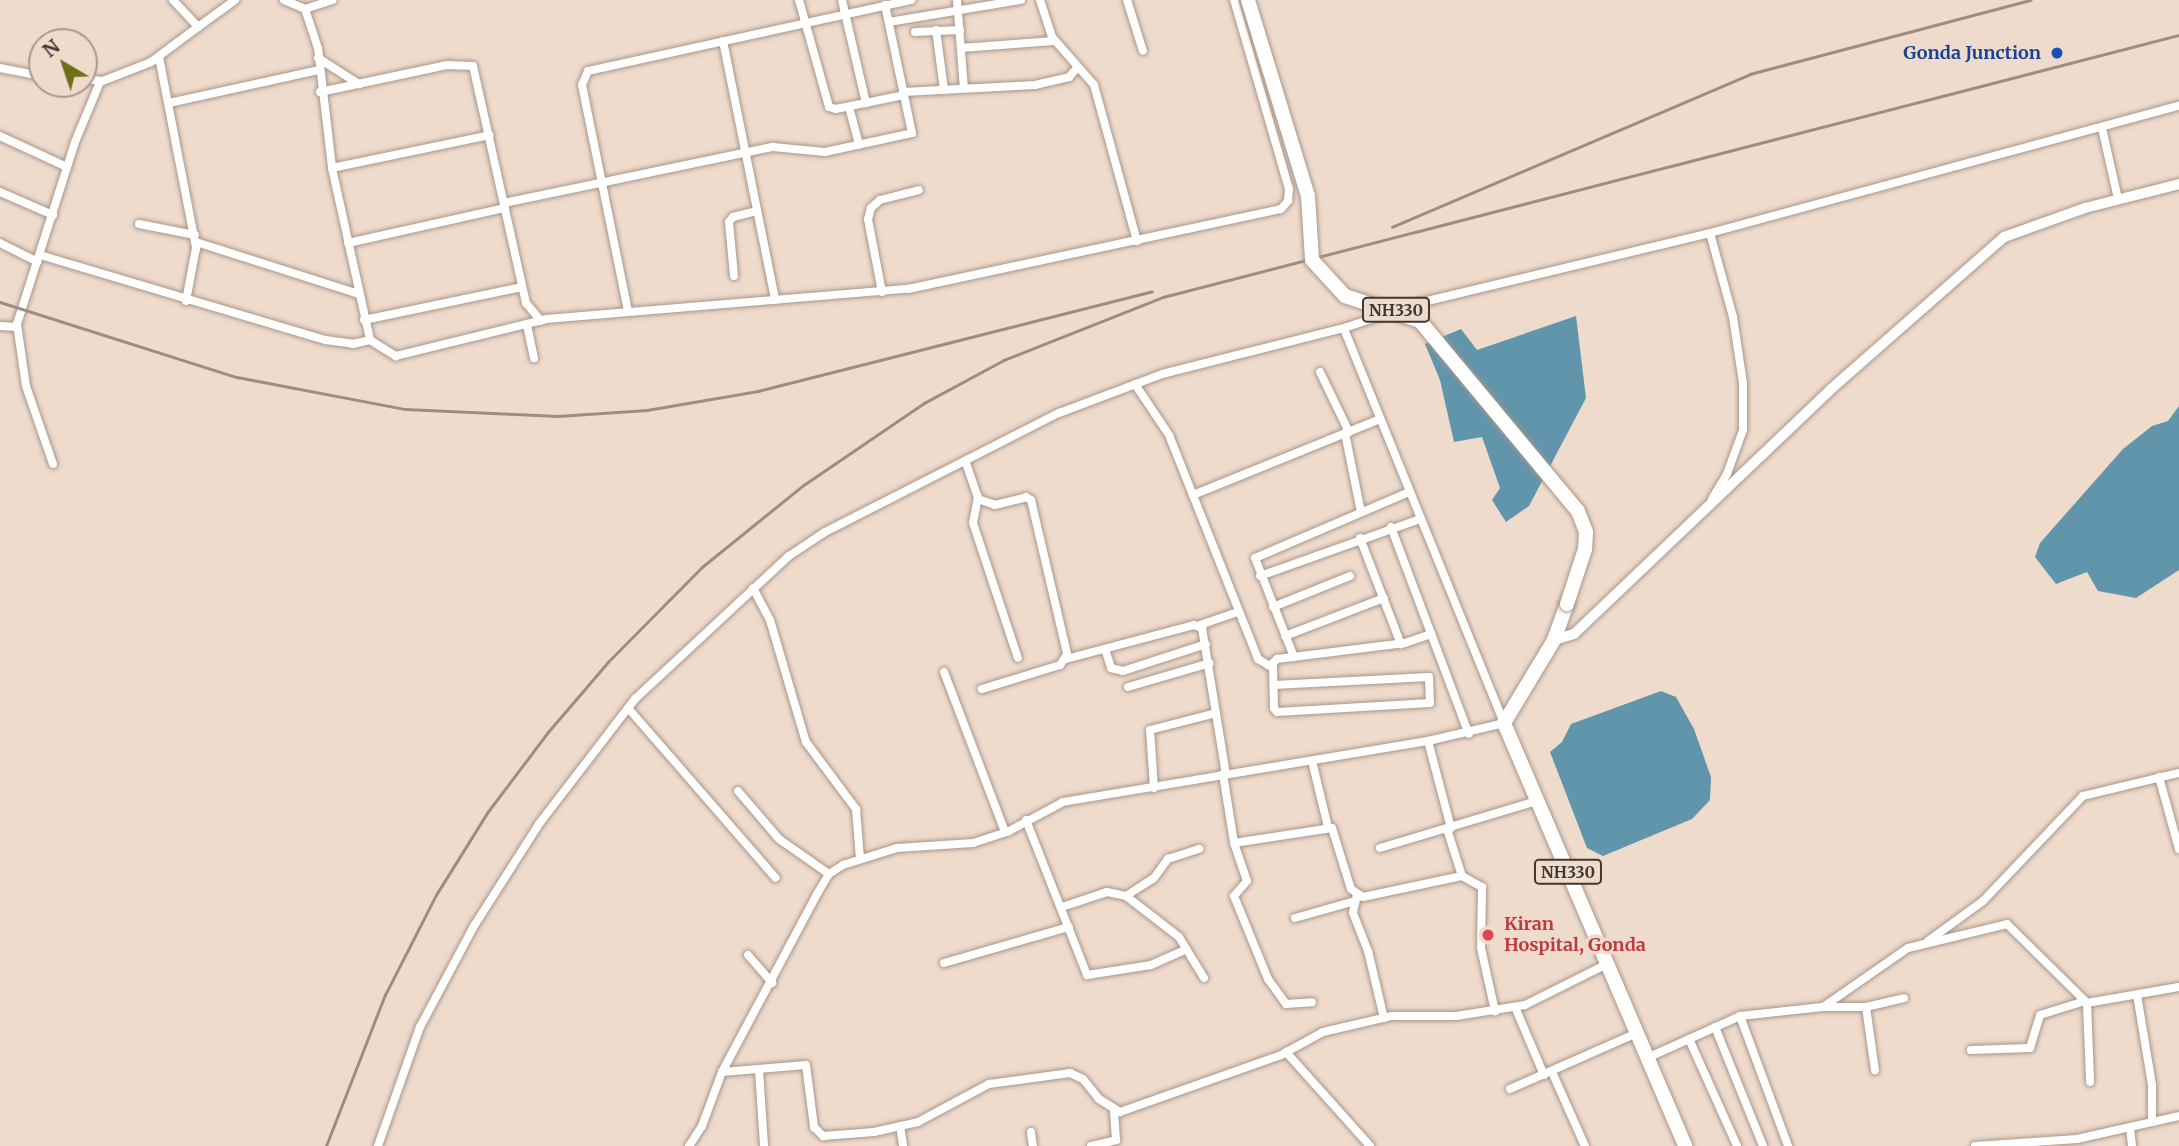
<!DOCTYPE html>
<html>
<head>
<meta charset="utf-8">
<style>
  body { margin:0 }
  #map { position:relative; width:2179px; height:1146px; overflow:hidden; background:#efdbcc; font-family:Merriweather,serif }
  div>[style] { position:absolute }
  [style*='--x'] { left:calc(var(--x)*1px); top:calc(var(--y)*1px); width:calc(var(--w)*1px); rotate:calc(var(--a)*1deg) }
  .water>* { inset:0; background:#6195ab }
  .roads { filter:drop-shadow(0 0 2px #a89688) drop-shadow(0 0 2px #a89688) }
  .street>* { height:8px; margin:-4px; padding:0 4px; transform-origin:4px; border-radius:4px; background:#fff }
  .secondary>* { height:10px; margin:-5px; padding:0 5px; transform-origin:5px; border-radius:5px; background:#fff }
  .highway>* { height:14px; margin:-7px; padding:0 7px; transform-origin:7px; border-radius:7px; background:#fff }
  .rail>* { height:2.5px; margin:-1.25px; padding:0 1.25px; transform-origin:1.25px; border-radius:1.25px; background:#9c8d83 }
  .bridges { filter:drop-shadow(0 0 2px #a89688) drop-shadow(0 0 2px #a89688) }
  .highway-bridge>* { height:14px; margin:-7px; padding:0 7px; transform-origin:7px; border-radius:7px; background:#fff }
  .dots>* { width:19px; height:19px; translate:-50% -50%; box-sizing:border-box; border:4px solid #efdbcc; border-radius:50% }
  span { translate:-50% -50%; white-space:nowrap; text-align:center; line-height:1.15; -webkit-text-stroke:7px #efdbcc; paint-order:stroke }
  .shield-label span { padding:2px 5px; background:#efdbcc; border:2px solid; border-radius:5px; -webkit-text-stroke-width:0 }
  .shield-label { font-size:16px; color:#3f3731; font-weight:700 }
  .transit-label { font-size:18px; color:#164399; font-weight:700 }
  .right { translate:-100% -50%; text-align:right }
  .health-label { font-size:18px; color:#be3a42; font-weight:700 }
  .left { translate:0 -50%; text-align:left }
  .north { position:absolute; left:28px; top:28px; width:70px; height:70px; box-sizing:border-box; background:#efdbcc; border:2px solid #a9998e; border-radius:50%; rotate:321deg; font-size:19px; font-weight:700; line-height:28px; text-align:center; color:#3f3731 }
  .north::after { content:''; display:block; margin:auto; width:24px; height:32px; background:#6c7016; clip-path:polygon(50% 0,100% 100%,50% 72%,0 100%) }
</style>
</head>
<body>
<div id="map">
  <div class="water">
    <i style="clip-path:polygon(1576px 316px,1586px 398px,1529px 506px,1506px 522px,1492px 500px,1500px 488px,1482px 437px,1454px 442px,1440px 380px,1425px 344px,1461px 329px,1477px 350px)"></i>
    <i style="clip-path:polygon(2179px 406px,2179px 570px,2136px 598px,2098px 591px,2087px 572px,2056px 584px,2035px 557px,2040px 543px,2123px 449px,2152px 426px,2168px 421px)"></i>
    <i style="clip-path:polygon(1661px 691px,1676px 697px,1694px 729px,1711px 777px,1710px 800px,1692px 819px,1603px 856px,1587px 848px,1550px 752px,1562px 742px,1571px 724px)"></i>
  </div>
  <div class="roads">
    <div class="street">
      <i style="--x:173;--y:0;--w:37;--a:47"></i>
      <i style="--x:198;--y:27;--w:46;--a:-36.1"></i>
      <i style="--x:284;--y:0;--w:23;--a:23"></i>
      <i style="--x:305;--y:9;--w:41;--a:71.6"></i>
      <i style="--x:318;--y:48;--w:121;--a:83.3"></i>
      <i style="--x:332;--y:168;--w:176;--a:77.5"></i>
      <i style="--x:370;--y:340;--w:31;--a:32"></i>
      <i style="--x:396;--y:356;--w:155;--a:-13.8"></i>
      <i style="--x:547;--y:319;--w:362;--a:-4.8"></i>
      <i style="--x:908;--y:289;--w:381;--a:-12.1"></i>
      <i style="--x:1281;--y:209;--w:11;--a:-49"></i>
      <i style="--x:1288;--y:201;--w:12;--a:-85"></i>
      <i style="--x:1289;--y:189;--w:197;--a:-106.2"></i>
      <i style="--x:799;--y:0;--w:111;--a:74.3"></i>
      <i style="--x:829;--y:107;--w:7;--a:16"></i>
      <i style="--x:836;--y:109;--w:69;--a:-11.6"></i>
      <i style="--x:842;--y:0;--w:106;--a:76.9"></i>
      <i style="--x:957;--y:0;--w:88;--a:85.5"></i>
      <i style="--x:1040;--y:0;--w:39;--a:72"></i>
      <i style="--x:1052;--y:37;--w:64;--a:48.8"></i>
      <i style="--x:1094;--y:85;--w:162;--a:74.6"></i>
      <i style="--x:1127;--y:0;--w:53;--a:72.6"></i>
      <i style="--x:305;--y:9;--w:29;--a:-18"></i>
      <i style="--x:889;--y:22;--w:134;--a:-9.5"></i>
      <i style="--x:936;--y:30;--w:60;--a:82.3"></i>
      <i style="--x:915;--y:32;--w:45;--a:-2.5"></i>
      <i style="--x:723;--y:41;--w:264;--a:78.6"></i>
      <i style="--x:961;--y:48;--w:93;--a:-4.3"></i>
      <i style="--x:159;--y:57;--w:195;--a:79"></i>
      <i style="--x:196;--y:248;--w:54;--a:100.7"></i>
      <i style="--x:318;--y:58;--w:49;--a:32.4"></i>
      <i style="--x:0;--y:68;--w:43;--a:10.8"></i>
      <i style="--x:84;--y:79;--w:18;--a:6"></i>
      <i style="--x:320;--y:92;--w:130;--a:-12"></i>
      <i style="--x:447;--y:65;--w:26;--a:2"></i>
      <i style="--x:473;--y:66;--w:243;--a:77.4"></i>
      <i style="--x:526;--y:303;--w:23;--a:50"></i>
      <i style="--x:903;--y:92;--w:132;--a:-3"></i>
      <i style="--x:1035;--y:85;--w:35;--a:-13"></i>
      <i style="--x:1069;--y:77;--w:13;--a:-48"></i>
      <i style="--x:169;--y:103;--w:154;--a:-12.4"></i>
      <i style="--x:849;--y:107;--w:39;--a:75"></i>
      <i style="--x:2102;--y:128;--w:73;--a:77.3"></i>
      <i style="--x:0;--y:136;--w:74;--a:24.8"></i>
      <i style="--x:332;--y:168;--w:161;--a:-11.8"></i>
      <i style="--x:0;--y:192;--w:58;--a:23.5"></i>
      <i style="--x:504;--y:203;--w:275;--a:-11.8"></i>
      <i style="--x:773;--y:147;--w:52;--a:5.5"></i>
      <i style="--x:825;--y:152;--w:89;--a:-12.3"></i>
      <i style="--x:912;--y:133;--w:131;--a:-101.9"></i>
      <i style="--x:139;--y:224;--w:57;--a:11.1"></i>
      <i style="--x:1710;--y:233;--w:486;--a:-15.2"></i>
      <i style="--x:196;--y:242;--w:171;--a:17.7"></i>
      <i style="--x:0;--y:243;--w:42;--a:26.6"></i>
      <i style="--x:348;--y:243;--w:161;--a:-12.6"></i>
      <i style="--x:40;--y:255;--w:298;--a:16.6"></i>
      <i style="--x:326;--y:340;--w:27;--a:8"></i>
      <i style="--x:353;--y:344;--w:17;--a:-13"></i>
      <i style="--x:734;--y:276;--w:54;--a:-95.3"></i>
      <i style="--x:729;--y:222;--w:6;--a:-51"></i>
      <i style="--x:733;--y:217;--w:25;--a:-14"></i>
      <i style="--x:882;--y:292;--w:74;--a:-100.9"></i>
      <i style="--x:868;--y:219;--w:11;--a:-75"></i>
      <i style="--x:871;--y:208;--w:12;--a:-42"></i>
      <i style="--x:880;--y:200;--w:40;--a:-14.4"></i>
      <i style="--x:628;--y:311;--w:231;--a:-101.5"></i>
      <i style="--x:582;--y:85;--w:15;--a:-67"></i>
      <i style="--x:588;--y:71;--w:331;--a:-12.4"></i>
      <i style="--x:364;--y:320;--w:161;--a:-11.8"></i>
      <i style="--x:527;--y:325;--w:34;--a:78"></i>
      <i style="--x:0;--y:326;--w:17;--a:3"></i>
      <i style="--x:1320;--y:372;--w:67;--a:64.2"></i>
      <i style="--x:1135;--y:384;--w:61;--a:56.3"></i>
      <i style="--x:1169;--y:435;--w:241;--a:68.3"></i>
      <i style="--x:1258;--y:659;--w:17;--a:31"></i>
      <i style="--x:1345;--y:433;--w:81;--a:78.6"></i>
      <i style="--x:966;--y:463;--w:36;--a:71"></i>
      <i style="--x:978;--y:497;--w:26;--a:101"></i>
      <i style="--x:973;--y:523;--w:142;--a:71.6"></i>
      <i style="--x:53;--y:464;--w:83;--a:-109.1"></i>
      <i style="--x:26;--y:386;--w:63;--a:-98.3"></i>
      <i style="--x:17;--y:324;--w:191;--a:-72.3"></i>
      <i style="--x:75;--y:142;--w:65;--a:-67.4"></i>
      <i style="--x:100;--y:82;--w:55;--a:-21.4"></i>
      <i style="--x:151;--y:62;--w:59;--a:-36.7"></i>
      <i style="--x:1193;--y:495;--w:202;--a:-22.1"></i>
      <i style="--x:978;--y:499;--w:18;--a:19"></i>
      <i style="--x:995;--y:505;--w:32;--a:-14"></i>
      <i style="--x:1026;--y:497;--w:6;--a:31"></i>
      <i style="--x:1031;--y:500;--w:158;--a:76.8"></i>
      <i style="--x:1067;--y:654;--w:13;--a:122"></i>
      <i style="--x:1060;--y:665;--w:82;--a:162.9"></i>
      <i style="--x:1391;--y:527;--w:221;--a:69.4"></i>
      <i style="--x:1360;--y:538;--w:114;--a:68.9"></i>
      <i style="--x:1260;--y:576;--w:170;--a:-19.6"></i>
      <i style="--x:753;--y:588;--w:36;--a:62"></i>
      <i style="--x:770;--y:620;--w:127;--a:73.6"></i>
      <i style="--x:806;--y:742;--w:84;--a:53.3"></i>
      <i style="--x:856;--y:809;--w:50;--a:85.4"></i>
      <i style="--x:1273;--y:607;--w:83;--a:-21.9"></i>
      <i style="--x:1197;--y:626;--w:43;--a:-18.9"></i>
      <i style="--x:1285;--y:636;--w:106;--a:-21"></i>
      <i style="--x:1105;--y:649;--w:20;--a:72"></i>
      <i style="--x:1111;--y:668;--w:12;--a:14"></i>
      <i style="--x:1123;--y:671;--w:87;--a:-18"></i>
      <i style="--x:1294;--y:657;--w:106;--a:-111.5"></i>
      <i style="--x:1255;--y:558;--w:168;--a:-23.2"></i>
      <i style="--x:1066;--y:659;--w:132;--a:-14.9"></i>
      <i style="--x:1194;--y:625;--w:9;--a:21"></i>
      <i style="--x:1202;--y:628;--w:148;--a:80.7"></i>
      <i style="--x:944;--y:672;--w:171;--a:69.1"></i>
      <i style="--x:1274;--y:685;--w:155;--a:-3"></i>
      <i style="--x:1429;--y:677;--w:26;--a:88"></i>
      <i style="--x:1430;--y:703;--w:153;--a:176.6"></i>
      <i style="--x:1277;--y:712;--w:5;--a:-127"></i>
      <i style="--x:1274;--y:708;--w:40;--a:-91.4"></i>
      <i style="--x:1273;--y:668;--w:5;--a:-90"></i>
      <i style="--x:1273;--y:663;--w:6;--a:-45"></i>
      <i style="--x:1277;--y:659;--w:129;--a:-7.1"></i>
      <i style="--x:1405;--y:643;--w:28;--a:-19"></i>
      <i style="--x:1128;--y:687;--w:85;--a:-16.3"></i>
      <i style="--x:628;--y:708;--w:225;--a:49"></i>
      <i style="--x:1428;--y:741;--w:90;--a:75.2"></i>
      <i style="--x:1312;--y:761;--w:68;--a:76.4"></i>
      <i style="--x:1223;--y:774;--w:70;--a:80.9"></i>
      <i style="--x:1234;--y:843;--w:40;--a:71.1"></i>
      <i style="--x:1247;--y:881;--w:20;--a:131"></i>
      <i style="--x:1234;--y:896;--w:90;--a:67.7"></i>
      <i style="--x:1268;--y:979;--w:31;--a:54"></i>
      <i style="--x:1286;--y:1004;--w:26;--a:-4"></i>
      <i style="--x:2159;--y:777;--w:75;--a:74.5"></i>
      <i style="--x:1154;--y:788;--w:58;--a:-93.9"></i>
      <i style="--x:1150;--y:730;--w:68;--a:-14.4"></i>
      <i style="--x:738;--y:791;--w:63;--a:49.5"></i>
      <i style="--x:779;--y:839;--w:61;--a:35"></i>
      <i style="--x:1026;--y:820;--w:167;--a:68.5"></i>
      <i style="--x:1087;--y:975;--w:65;--a:-8.9"></i>
      <i style="--x:1151;--y:965;--w:39;--a:-24"></i>
      <i style="--x:1447;--y:829;--w:49;--a:72.3"></i>
      <i style="--x:1462;--y:876;--w:23;--a:29"></i>
      <i style="--x:1482;--y:887;--w:61;--a:90.9"></i>
      <i style="--x:1481;--y:948;--w:65;--a:77.5"></i>
      <i style="--x:1234;--y:843;--w:99;--a:-8.7"></i>
      <i style="--x:1332;--y:828;--w:64;--a:72.7"></i>
      <i style="--x:1351;--y:889;--w:14;--a:34"></i>
      <i style="--x:1363;--y:897;--w:101;--a:-12"></i>
      <i style="--x:1380;--y:848;--w:164;--a:-16.7"></i>
      <i style="--x:1357;--y:895;--w:18;--a:103"></i>
      <i style="--x:1353;--y:913;--w:41;--a:68.5"></i>
      <i style="--x:1368;--y:951;--w:69;--a:76.6"></i>
      <i style="--x:1126;--y:896;--w:33;--a:-33"></i>
      <i style="--x:1154;--y:878;--w:24;--a:-54"></i>
      <i style="--x:1168;--y:859;--w:33;--a:-18"></i>
      <i style="--x:1062;--y:907;--w:47;--a:-18.4"></i>
      <i style="--x:1107;--y:892;--w:19;--a:12"></i>
      <i style="--x:1126;--y:896;--w:67;--a:37.7"></i>
      <i style="--x:1179;--y:937;--w:48;--a:58.6"></i>
      <i style="--x:1295;--y:918;--w:62;--a:-15.8"></i>
      <i style="--x:1928;--y:941;--w:68;--a:-36"></i>
      <i style="--x:1983;--y:901;--w:145;--a:-46.4"></i>
      <i style="--x:2083;--y:796;--w:99;--a:-13.5"></i>
      <i style="--x:748;--y:955;--w:37;--a:49"></i>
      <i style="--x:944;--y:963;--w:130;--a:-16.1"></i>
      <i style="--x:2137;--y:995;--w:91;--a:80.5"></i>
      <i style="--x:2152;--y:1085;--w:37;--a:90"></i>
      <i style="--x:2087;--y:1003;--w:79;--a:87.8"></i>
      <i style="--x:1515;--y:1007;--w:74;--a:66.9"></i>
      <i style="--x:1823;--y:1007;--w:43;--a:0"></i>
      <i style="--x:1866;--y:1007;--w:39;--a:-13"></i>
      <i style="--x:1866;--y:1007;--w:64;--a:81.9"></i>
      <i style="--x:1740;--y:1016;--w:139;--a:69.7"></i>
      <i style="--x:1715;--y:1027;--w:128;--a:68"></i>
      <i style="--x:1689;--y:1039;--w:117;--a:65.8"></i>
      <i style="--x:1971;--y:1050;--w:59;--a:-1.9"></i>
      <i style="--x:2030;--y:1048;--w:34;--a:-73"></i>
      <i style="--x:2040;--y:1015;--w:47;--a:-17.3"></i>
      <i style="--x:1286;--y:1052;--w:126;--a:48.2"></i>
      <i style="--x:1647;--y:1058;--w:102;--a:-24.3"></i>
      <i style="--x:1740;--y:1016;--w:83;--a:-6.2"></i>
      <i style="--x:1823;--y:1007;--w:103;--a:-34.8"></i>
      <i style="--x:1908;--y:948;--w:102;--a:-13.6"></i>
      <i style="--x:2007;--y:924;--w:112;--a:44.6"></i>
      <i style="--x:2087;--y:1003;--w:93;--a:-9.9"></i>
      <i style="--x:759;--y:1070;--w:76;--a:86.2"></i>
      <i style="--x:722;--y:1072;--w:84;--a:-4.8"></i>
      <i style="--x:806;--y:1065;--w:63;--a:82.6"></i>
      <i style="--x:814;--y:1127;--w:13;--a:45"></i>
      <i style="--x:823;--y:1136;--w:51;--a:-4.5"></i>
      <i style="--x:874;--y:1132;--w:45;--a:-12.8"></i>
      <i style="--x:918;--y:1122;--w:81;--a:-28.2"></i>
      <i style="--x:989;--y:1084;--w:82;--a:-7.7"></i>
      <i style="--x:1070;--y:1073;--w:14;--a:25"></i>
      <i style="--x:1083;--y:1079;--w:26;--a:51"></i>
      <i style="--x:1099;--y:1099;--w:25;--a:32"></i>
      <i style="--x:1120;--y:1112;--w:171;--a:-19.5"></i>
      <i style="--x:1281;--y:1055;--w:48;--a:-28.7"></i>
      <i style="--x:1323;--y:1032;--w:71;--a:-13.1"></i>
      <i style="--x:1392;--y:1016;--w:64;--a:0"></i>
      <i style="--x:1456;--y:1016;--w:70;--a:-9.1"></i>
      <i style="--x:1525;--y:1005;--w:92;--a:-26.6"></i>
      <i style="--x:1552;--y:1072;--w:81;--a:66"></i>
      <i style="--x:1510;--y:1089;--w:139;--a:-23.8"></i>
      <i style="--x:900;--y:1126;--w:20;--a:81"></i>
      <i style="--x:2130;--y:1127;--w:19;--a:84"></i>
      <i style="--x:1031;--y:1132;--w:14;--a:82"></i>
      <i style="--x:378;--y:1146;--w:126;--a:-70.6"></i>
      <i style="--x:420;--y:1027;--w:115;--a:-61.9"></i>
      <i style="--x:474;--y:926;--w:121;--a:-57.5"></i>
      <i style="--x:539;--y:824;--w:158;--a:-52.5"></i>
      <i style="--x:635;--y:699;--w:210;--a:-42.9"></i>
      <i style="--x:789;--y:556;--w:43;--a:-33.7"></i>
      <i style="--x:825;--y:532;--w:263;--a:-27"></i>
      <i style="--x:1059;--y:413;--w:110;--a:-20.7"></i>
      <i style="--x:1162;--y:374;--w:188;--a:-14.2"></i>
      <i style="--x:1344;--y:328;--w:79;--a:-18.4"></i>
      <i style="--x:1419;--y:303;--w:299;--a:-13.5"></i>
      <i style="--x:1710;--y:233;--w:87;--a:74.7"></i>
      <i style="--x:1733;--y:317;--w:67;--a:81.4"></i>
      <i style="--x:1743;--y:383;--w:47;--a:90"></i>
      <i style="--x:1743;--y:430;--w:47;--a:110"></i>
      <i style="--x:1727;--y:474;--w:29;--a:121"></i>
      <i style="--x:689;--y:1146;--w:24;--a:-57"></i>
      <i style="--x:702;--y:1126;--w:58;--a:-69.7"></i>
      <i style="--x:722;--y:1072;--w:202;--a:-61.9"></i>
      <i style="--x:817;--y:894;--w:23;--a:-59"></i>
      <i style="--x:829;--y:874;--w:17;--a:-33"></i>
      <i style="--x:843;--y:865;--w:57;--a:-17.5"></i>
      <i style="--x:897;--y:848;--w:76;--a:-3.8"></i>
      <i style="--x:973;--y:843;--w:38;--a:-18"></i>
      <i style="--x:1009;--y:831;--w:61;--a:-28.2"></i>
      <i style="--x:1063;--y:802;--w:370;--a:-9.5"></i>
      <i style="--x:1428;--y:741;--w:78;--a:-13.3"></i>
      <i style="--x:1504;--y:723;--w:426;--a:-112.1"></i>
      <i style="--x:1091;--y:1146;--w:26;--a:-13"></i>
      <i style="--x:1116;--y:1140;--w:29;--a:-94"></i>
      <i style="--x:1975;--y:1146;--w:102;--a:-3.9"></i>
      <i style="--x:2077;--y:1139;--w:105;--a:-12.7"></i>
    </div>
    <div class="secondary">
      <i style="--x:1554;--y:640;--w:21;--a:-17"></i>
      <i style="--x:1574;--y:634;--w:354;--a:-43.6"></i>
      <i style="--x:1830;--y:390;--w:232;--a:-41.3"></i>
      <i style="--x:2004;--y:237;--w:86;--a:-19.7"></i>
      <i style="--x:2085;--y:208;--w:97;--a:-14.3"></i>
    </div>
    <div class="highway">
      <i style="--x:1567;--y:604;--w:38;--a:110"></i>
      <i style="--x:1554;--y:640;--w:97;--a:121.1"></i>
      <i style="--x:1504;--y:723;--w:460;--a:66.8"></i>
    </div>
  </div>
  <div class="rail">
    <i style="--x:1392;--y:227;--w:389;--a:-23.1"></i>
    <i style="--x:1750;--y:74;--w:290;--a:-14.8"></i>
    <i style="--x:0;--y:302;--w:249;--a:17.6"></i>
    <i style="--x:237;--y:377;--w:171;--a:10.8"></i>
    <i style="--x:405;--y:409;--w:153;--a:2.6"></i>
    <i style="--x:558;--y:416;--w:89;--a:-3.9"></i>
    <i style="--x:647;--y:410;--w:113;--a:-9.7"></i>
    <i style="--x:758;--y:391;--w:406;--a:-14.2"></i>
    <i style="--x:326;--y:1146;--w:162;--a:-68.7"></i>
    <i style="--x:385;--y:995;--w:112;--a:-63"></i>
    <i style="--x:436;--y:895;--w:97;--a:-58.1"></i>
    <i style="--x:487;--y:813;--w:101;--a:-53"></i>
    <i style="--x:548;--y:732;--w:92;--a:-49.4"></i>
    <i style="--x:608;--y:662;--w:134;--a:-45.3"></i>
    <i style="--x:702;--y:567;--w:132;--a:-38.9"></i>
    <i style="--x:805;--y:484;--w:144;--a:-34.2"></i>
    <i style="--x:924;--y:403;--w:91;--a:-28.3"></i>
    <i style="--x:1004;--y:360;--w:171;--a:-21.6"></i>
    <i style="--x:1163;--y:297;--w:1049;--a:-14.46"></i>
  </div>
  <div class="bridges">
    <div class="highway-bridge">
      <i style="--x:1248;--y:0;--w:205;--a:73"></i>
      <i style="--x:1308;--y:196;--w:64;--a:86.4"></i>
      <i style="--x:1312;--y:260;--w:49;--a:47.5"></i>
      <i style="--x:1345;--y:296;--w:79;--a:18.4"></i>
      <i style="--x:1420;--y:321;--w:247;--a:50.3"></i>
      <i style="--x:1578;--y:511;--w:22;--a:69"></i>
      <i style="--x:1586;--y:532;--w:17;--a:93"></i>
      <i style="--x:1585;--y:549;--w:58;--a:108.1"></i>
    </div>
  </div>
  <div class="dots">
    <i style="left:2057px;top:53px;background:#1a4fb4"></i>
    <i style="left:1488px;top:935px;background:#e0444e"></i>
  </div>
  <div class="shield-label">
    <span style="left:1396px;top:310px">NH330</span>
    <span style="left:1568px;top:872px">NH330</span>
  </div>
  <div class="transit-label">
    <span class="right" style="left:2041px;top:53px">Gonda Junction</span>
  </div>
  <div class="health-label">
    <span class="left" style="left:1504px;top:935px">Kiran<br>Hospital, Gonda</span>
  </div>
  <div class="north">N</div>
</div>
</body>
</html>
